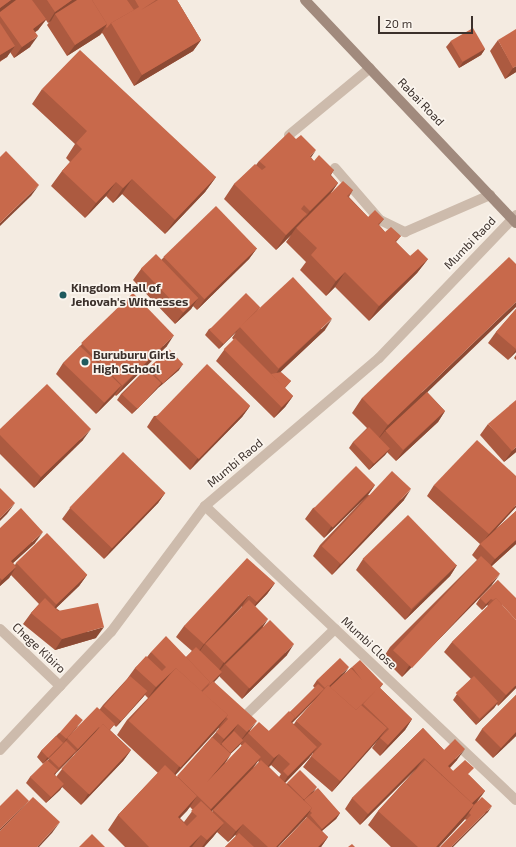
<!DOCTYPE html>
<html>
<head>
<meta charset="utf-8">
<style>
  body { margin:0 }
  #map { position:relative; width:516px; height:847px; overflow:hidden; background:#f4ebe1; font-family:"Exo 2",sans-serif }
  div>[style] { position:absolute }
  [style*='--x'] { left:calc(var(--x)*1px); top:calc(var(--y)*1px); width:calc(var(--w)*1px); rotate:calc(var(--a)*1deg) }
  .lane>* { height:10px; margin:-5px; padding:0 5px; transform-origin:5px; border-radius:5px; background:#cdbbac }
  .street>* { height:10px; margin:-5px; padding:0 5px; transform-origin:5px; border-radius:5px; background:#cdbbac }
  .secondary>* { height:10px; margin:-5px; padding:0 5px; transform-origin:5px; border-radius:5px; background:#a18a7d }
  .wall>* { inset:0; background:#ac5a40 }
  .shaded-wall>* { inset:0; background:#8c4a34 }
  .building>* { inset:0; background:#c8694b; transform-origin:0 0 }
  .dots>* { width:11px; height:11px; translate:-50% -50%; box-sizing:border-box; border:2px solid #fbf5ee; border-radius:50% }
  span { translate:-50% -50%; white-space:nowrap; text-align:center; line-height:1.15; -webkit-text-stroke:3.5px #fbf5ee; paint-order:stroke }
  .street-label { font-size:12px; color:#3b302b }
  .poi-label { font-size:12px; color:#3b302b; font-weight:700 }
  .left { translate:0 -50%; text-align:left }
  .scale { position:absolute; left:378px; top:16px; width:95px; height:18px; box-sizing:border-box; border:2px solid #3b302b; border-top:0; padding-left:5px; font-size:12px; line-height:14px; white-space:nowrap; color:#3b302b; -webkit-text-stroke:3px #fbf5ee; paint-order:stroke }
</style>
</head>
<body>
<div id="map">
  <div class="lane">
    <i style="--x:289;--y:135;--w:105;--a:-39.6"></i>
    <i style="--x:335;--y:168;--w:69;--a:49.1"></i>
    <i style="--x:380;--y:220;--w:28;--a:26"></i>
    <i style="--x:405;--y:232;--w:93;--a:-23.5"></i>
    <i style="--x:248;--y:713;--w:121;--a:-44"></i>
  </div>
  <div class="street">
    <i style="--x:205;--y:506;--w:428;--a:43.4"></i>
    <i style="--x:0;--y:629;--w:83;--a:43.5"></i>
    <i style="--x:0;--y:750;--w:162;--a:-46.8"></i>
    <i style="--x:111;--y:632;--w:157;--a:-53.3"></i>
    <i style="--x:205;--y:506;--w:228;--a:-40.4"></i>
    <i style="--x:379;--y:358;--w:198;--a:-46.2"></i>
  </div>
  <div class="secondary">
    <i style="--x:305;--y:0;--w:307;--a:46.6"></i>
  </div>
  <div class="wall">
    <i style="clip-path:polygon(0 0,177px 0,201px 40px,193px 51px,134px 86px,103px 34px,104px 34px,103px 34px,102px 33px,100px 35px,67px 56px,47px 25px,51px 20px,48px 23px,46px 20px,38px 30px,35px 32px,30px 47px,14px 58px,10px 52px,7px 57px,1px 61px,0 62px)"></i>
    <i style="clip-path:polygon(498px 40px,516px 72px,505px 79px,490px 51px)"></i>
    <i style="clip-path:polygon(451px 41px,485px 49px,481px 55px,459px 68px,446px 47px)"></i>
    <i style="clip-path:polygon(42px 89px,216px 177px,205px 192px,165px 234px,122px 194px,113px 203px,106px 196px,85px 218px,51px 186px,62px 171px,70px 162px,66px 158px,75px 144px,32px 104px)"></i>
    <i style="clip-path:polygon(311px 158px,314px 161px,334px 170px,331px 175px,338px 183px,331px 193px,353px 190px,349px 197px,368px 217px,384px 219px,379px 225px,385px 232px,401px 236px,396px 242px,410px 256px,428px 259px,417px 273px,369px 321px,335px 287px,326px 296px,300px 270px,306px 262px,286px 242px,291px 235px,276px 250px,224px 199px,234px 184px,256px 165px,259px 161px)"></i>
    <i style="clip-path:polygon(257px 248px,249px 259px,197px 310px,193px 306px,191px 309px,175px 324px,133px 280px,141px 269px,161px 260px,164px 257px)"></i>
    <i style="clip-path:polygon(260px 307px,257px 311px,325px 330px,280px 372px,291px 381px,285px 388px,293px 396px,285px 407px,274px 418px,216px 361px,224px 350px,234px 340px,232px 338px,236px 332px,219px 349px,205px 335px,209px 329px)"></i>
    <i style="clip-path:polygon(516px 309px,516px 352px,508px 360px,488px 343px,496px 332px)"></i>
    <i style="clip-path:polygon(82px 344px,167px 346px,116px 396px,115px 395px,96px 414px,56px 374px,63px 363px)"></i>
    <i style="clip-path:polygon(516px 355px,516px 360px,514px 358px)"></i>
    <i style="clip-path:polygon(148px 367px,179px 370px,158px 388px,132px 414px,117px 400px,121px 394px)"></i>
    <i style="clip-path:polygon(427px 392px,445px 411px,438px 422px,396px 461px,387px 452px,385px 455px,369px 470px,349px 448px,353px 442px,367px 428px,352px 413px,362px 398px)"></i>
    <i style="clip-path:polygon(250px 406px,242px 417px,190px 470px,147px 427px,154px 416px)"></i>
    <i style="clip-path:polygon(488px 424px,516px 452px,504px 462px,480px 435px)"></i>
    <i style="clip-path:polygon(0 429px,83px 440px,34px 488px,0 454px)"></i>
    <i style="clip-path:polygon(375px 485px,368px 495px,404px 500px,332px 575px,313px 556px,320px 545px,364px 499px,324px 538px,305px 519px,313px 508px)"></i>
    <i style="clip-path:polygon(434px 485px,516px 507px,496px 529px,516px 511px,516px 544px,492px 566px,492px 585px,402px 677px,383px 658px,390px 647px,477px 560px,472px 555px,480px 544px,427px 496px)"></i>
    <i style="clip-path:polygon(165px 493px,158px 503px,104px 559px,62px 519px,70px 508px)"></i>
    <i style="clip-path:polygon(0 528px,35px 543px,13px 563px,15px 565px,16px 563px,87px 575px,79px 586px,56px 608px,96px 638px,55px 650px,23px 624px,31px 613px,39px 604px,11px 575px,9px 578px,0 586px)"></i>
    <i style="clip-path:polygon(363px 559px,457px 565px,450px 576px,405px 620px,356px 570px)"></i>
    <i style="clip-path:polygon(498px 580px,516px 688px,498px 706px,497px 704px,494px 708px,476px 725px,453px 700px,457px 694px,471px 679px,444px 652px,452px 642px,488px 606px,487px 605px,482px 610px,476px 604px,480px 598px)"></i>
    <i style="clip-path:polygon(evenodd,275px 583px,267px 594px,255px 606px,263px 627px,287px 655px,242px 699px,219px 676px,214px 682px,250px 731px,269px 731px,290px 712px,315px 688px,313px 686px,317px 680px,345px 673px,330px 687px,352px 667px,383px 684px,380px 688px,412px 719px,405px 730px,380px 756px,372px 748px,379px 738px,332px 792px,303px 767px,313px 754px,313px 753px,309px 758px,285px 783px,286px 784px,287px 783px,313px 792px,340px 813px,336px 819px,322px 831px,328px 837px,321px 847px,279px 847px,307px 818px,306px 817px,278px 847px,225px 847px,236px 836px,235px 835px,228px 842px,217px 832px,213px 837px,204px 847px,125px 847px,108px 830px,118px 815px,158px 773px,117px 735px,127px 720px,148px 698px,145px 695px,116px 727px,114px 725px,110px 730px,131px 750px,123px 761px,81px 805px,62px 787px,60px 790px,46px 803px,26px 783px,30px 777px,48px 760px,52px 755px,43px 764px,37px 757px,41px 751px,59px 733px,78px 726px,68px 738px,100px 709px,103px 705px,127px 679px,135px 668px,147px 657px,151px 652px,186px 657px,192px 651px,176px 637px,184px 626px,275px 583px,242px 606px,242px 607px,226px 623px,242px 606px,275px 583px,315px 700px,296px 721px,294px 724px,292px 723px,315px 700px,275px 583px,218px 728px,219px 729px,177px 777px,175px 775px,218px 728px,275px 583px,95px 733px,62px 769px,56px 777px,55px 775px,56px 773px,95px 733px,275px 583px,240px 744px,242px 746px,223px 766px,231px 753px,240px 744px,275px 583px,258px 761px,259px 762px,253px 768px,258px 761px,275px 583px,271px 765px,281px 774px,279px 777px,269px 767px,271px 765px,275px 583px,252px 769px,213px 810px,212px 812px,212px 811px,252px 769px,275px 583px,190px 807px,193px 810px,184px 822px,180px 818px,190px 807px)"></i>
    <i style="clip-path:polygon(516px 695px,516px 736px,493px 758px,475px 740px,482px 729px)"></i>
    <i style="clip-path:polygon(423px 728px,444px 750px,457px 760px,450px 768px,453px 771px,469px 775px,485px 791px,477px 801px,488px 812px,466px 820px,465px 819px,439px 847px,391px 847px,368px 825px,378px 811px,416px 769px,360px 825px,345px 809px,352px 798px)"></i>
  </div>
  <div class="shaded-wall">
    <i style="clip-path:polygon(11px 0,18px 0,0 13px,0 8px)"></i>
    <i style="clip-path:polygon(72px 0,81px 0,55px 14px,51px 21px,48px 23px,55px 12px)"></i>
    <i style="clip-path:polygon(46px 19px,38px 30px,25px 40px,33px 29px)"></i>
    <i style="clip-path:polygon(107px 24px,100px 35px,67px 56px,75px 45px)"></i>
    <i style="clip-path:polygon(38px 36px,30px 47px,14px 58px,22px 47px)"></i>
    <i style="clip-path:polygon(201px 40px,193px 51px,134px 86px,142px 75px)"></i>
    <i style="clip-path:polygon(15px 46px,7px 57px,0 61px,0 55px)"></i>
    <i style="clip-path:polygon(485px 49px,481px 55px,459px 68px,463px 62px)"></i>
    <i style="clip-path:polygon(516px 66px,516px 72px,505px 79px,513px 68px)"></i>
    <i style="clip-path:polygon(316px 150px,306px 165px,310px 156px)"></i>
    <i style="clip-path:polygon(216px 177px,205px 192px,165px 234px,175px 220px)"></i>
    <i style="clip-path:polygon(132px 179px,122px 194px,113px 203px,123px 188px)"></i>
    <i style="clip-path:polygon(116px 182px,106px 196px,85px 218px,96px 203px)"></i>
    <i style="clip-path:polygon(338px 183px,328px 197px,300px 225px,310px 211px)"></i>
    <i style="clip-path:polygon(39px 185px,31px 196px,0 226px,0 223px)"></i>
    <i style="clip-path:polygon(307px 214px,297px 229px,296px 228px,291px 235px,276px 250px,286px 235px)"></i>
    <i style="clip-path:polygon(257px 248px,249px 259px,197px 310px,205px 299px)"></i>
    <i style="clip-path:polygon(428px 259px,417px 273px,369px 321px,379px 306px)"></i>
    <i style="clip-path:polygon(345px 272px,335px 287px,326px 296px,336px 281px)"></i>
    <i style="clip-path:polygon(198px 298px,191px 309px,175px 324px,183px 313px)"></i>
    <i style="clip-path:polygon(516px 302px,516px 307px,386px 432px,385px 431px,381px 436px,378px 439px,388px 425px)"></i>
    <i style="clip-path:polygon(260px 307px,256px 313px,240px 327px,236px 332px,219px 349px,223px 343px)"></i>
    <i style="clip-path:polygon(332px 319px,325px 330px,272px 380px,279px 369px)"></i>
    <i style="clip-path:polygon(174px 335px,167px 346px,116px 396px,124px 385px)"></i>
    <i style="clip-path:polygon(516px 350px,516px 352px,508px 360px)"></i>
    <i style="clip-path:polygon(183px 364px,179px 370px,158px 388px,162px 382px)"></i>
    <i style="clip-path:polygon(161px 383px,157px 389px,132px 414px,136px 409px)"></i>
    <i style="clip-path:polygon(121px 386px,113px 397px,96px 414px,104px 403px)"></i>
    <i style="clip-path:polygon(293px 396px,285px 407px,274px 418px,282px 407px)"></i>
    <i style="clip-path:polygon(250px 406px,242px 417px,190px 470px,197px 459px)"></i>
    <i style="clip-path:polygon(445px 411px,438px 422px,396px 461px,404px 450px)"></i>
    <i style="clip-path:polygon(91px 429px,83px 440px,34px 488px,41px 477px)"></i>
    <i style="clip-path:polygon(516px 447px,516px 452px,504px 462px,512px 451px)"></i>
    <i style="clip-path:polygon(390px 449px,385px 455px,369px 470px,373px 464px)"></i>
    <i style="clip-path:polygon(375px 485px,367px 496px,324px 538px,331px 527px)"></i>
    <i style="clip-path:polygon(411px 489px,404px 500px,332px 575px,340px 564px)"></i>
    <i style="clip-path:polygon(165px 493px,158px 503px,104px 559px,112px 548px)"></i>
    <i style="clip-path:polygon(15px 503px,7px 514px,0 521px,0 518px)"></i>
    <i style="clip-path:polygon(516px 505px,516px 507px,481px 545px,489px 534px)"></i>
    <i style="clip-path:polygon(43px 532px,35px 543px,3px 572px,11px 561px)"></i>
    <i style="clip-path:polygon(516px 540px,516px 544px,487px 570px,495px 559px)"></i>
    <i style="clip-path:polygon(457px 565px,450px 576px,405px 620px,413px 609px)"></i>
    <i style="clip-path:polygon(16px 567px,9px 578px,0 586px,0 583px,2px 580px)"></i>
    <i style="clip-path:polygon(500px 574px,492px 585px,402px 677px,409px 666px)"></i>
    <i style="clip-path:polygon(87px 575px,79px 586px,49px 615px,57px 604px)"></i>
    <i style="clip-path:polygon(275px 583px,267px 594px,249px 613px,257px 602px)"></i>
    <i style="clip-path:polygon(249px 595px,242px 606px,206px 644px,205px 644px,200px 651px,196px 655px,204px 644px)"></i>
    <i style="clip-path:polygon(491px 599px,487px 605px,482px 610px,486px 604px)"></i>
    <i style="clip-path:polygon(268px 619px,261px 630px,225px 664px,222px 668px,217px 673px,224px 662px)"></i>
    <i style="clip-path:polygon(104px 627px,96px 638px,55px 650px,62px 639px)"></i>
    <i style="clip-path:polygon(294px 644px,287px 655px,242px 699px,249px 688px)"></i>
    <i style="clip-path:polygon(349px 667px,345px 673px,322px 695px,326px 689px)"></i>
    <i style="clip-path:polygon(173px 669px,166px 680px,148px 698px,156px 687px)"></i>
    <i style="clip-path:polygon(222px 672px,218px 678px,204px 692px,208px 686px)"></i>
    <i style="clip-path:polygon(516px 685px,516px 688px,498px 706px,506px 695px)"></i>
    <i style="clip-path:polygon(324px 689px,319px 695px,290px 725px,291px 722px)"></i>
    <i style="clip-path:polygon(147px 691px,143px 697px,116px 727px,120px 721px)"></i>
    <i style="clip-path:polygon(498px 702px,494px 708px,476px 725px,481px 719px)"></i>
    <i style="clip-path:polygon(228px 715px,217px 730px,169px 782px,179px 767px)"></i>
    <i style="clip-path:polygon(412px 719px,405px 730px,380px 756px,388px 745px)"></i>
    <i style="clip-path:polygon(83px 720px,63px 744px,67px 738px)"></i>
    <i style="clip-path:polygon(257px 721px,249px 732px,239px 743px,247px 732px)"></i>
    <i style="clip-path:polygon(238px 724px,231px 735px,219px 747px,224px 739px)"></i>
    <i style="clip-path:polygon(99px 727px,95px 733px,74px 755px,78px 749px)"></i>
    <i style="clip-path:polygon(387px 728px,379px 739px,332px 792px,340px 781px)"></i>
    <i style="clip-path:polygon(516px 732px,516px 736px,493px 758px,501px 748px)"></i>
    <i style="clip-path:polygon(243px 740px,239px 746px,223px 761px,227px 755px)"></i>
    <i style="clip-path:polygon(63px 743px,59px 749px,43px 764px,47px 758px)"></i>
    <i style="clip-path:polygon(317px 747px,309px 758px,281px 787px,288px 776px)"></i>
    <i style="clip-path:polygon(465px 749px,457px 760px,440px 777px,448px 766px)"></i>
    <i style="clip-path:polygon(131px 750px,123px 761px,81px 805px,88px 794px)"></i>
    <i style="clip-path:polygon(76px 751px,72px 757px,56px 773px,54px 776px,54px 774px,60px 768px)"></i>
    <i style="clip-path:polygon(231px 754px,224px 765px,207px 782px)"></i>
    <i style="clip-path:polygon(279px 754px,271px 765px,266px 769px,274px 758px)"></i>
    <i style="clip-path:polygon(261px 757px,253px 768px,203px 820px,211px 809px)"></i>
    <i style="clip-path:polygon(424px 758px,416px 769px,360px 825px,368px 814px)"></i>
    <i style="clip-path:polygon(64px 784px,60px 790px,46px 803px,51px 797px)"></i>
    <i style="clip-path:polygon(317px 787px,313px 793px,303px 802px,303px 800px)"></i>
    <i style="clip-path:polygon(485px 791px,477px 802px,463px 816px,470px 805px)"></i>
    <i style="clip-path:polygon(197px 796px,187px 811px,167px 831px,178px 817px)"></i>
    <i style="clip-path:polygon(29px 801px,24px 807px,0 831px,0 829px)"></i>
    <i style="clip-path:polygon(474px 805px,464px 820px,439px 847px,436px 847px)"></i>
    <i style="clip-path:polygon(492px 806px,488px 812px,453px 847px,451px 847px)"></i>
    <i style="clip-path:polygon(312px 808px,305px 819px,278px 847px,276px 847px)"></i>
    <i style="clip-path:polygon(340px 813px,336px 819px,318px 834px,322px 829px)"></i>
    <i style="clip-path:polygon(60px 822px,52px 833px,39px 847px,37px 847px)"></i>
    <i style="clip-path:polygon(224px 823px,213px 837px,204px 847px,202px 847px,207px 840px)"></i>
    <i style="clip-path:polygon(243px 824px,235px 835px,228px 842px,236px 831px)"></i>
    <i style="clip-path:polygon(201px 835px,192px 847px,189px 847px)"></i>
    <i style="clip-path:polygon(328px 837px,321px 847px,318px 847px)"></i>
  </div>
  <div class="building">
    <i style="clip-path:polygon(0 0,11px 0,0 8px)"></i>
    <i style="clip-path:polygon(16px 0,32px 0,46px 19px,33px 29px,38px 36px,22px 47px,0 16px,0 12px)"></i>
    <i style="clip-path:polygon(47px 0,72px 0,55px 12px)"></i>
    <i style="clip-path:polygon(77px 0,92px 0,107px 24px,75px 45px,55px 14px)"></i>
    <i style="clip-path:polygon(92px 0,127px 0,134px 10px,111px 23px,107px 28px,106px 27px,107px 24px)"></i>
    <i style="clip-path:polygon(135px 0,156px 0,141px 10px,158px 0,177px 0,201px 40px,142px 75px,111px 23px,139px 7px)"></i>
    <i style="clip-path:polygon(0 23px,15px 46px,0 55px)"></i>
    <i style="left:473px;top:28px;width:24px;height:26px;rotate:60deg"></i>
    <i style="clip-path:polygon(516px 29px,516px 66px,513px 68px,498px 40px)"></i>
    <i style="clip-path:polygon(80px 50px,216px 177px,175px 220px,132px 179px,123px 188px,116px 182px,96px 203px,62px 171px,82px 149px,76px 143px,87px 131px,42px 89px)"></i>
    <i style="clip-path:polygon(289px 132px,296px 139px,301px 135px,316px 150px,310px 156px,314px 161px,319px 155px,334px 170px,330px 175px,338px 183px,310px 211px,304px 205px,301px 209px,307px 214px,286px 235px,234px 184px,255px 164px,262px 170px,266px 167px,259px 161px)"></i>
    <i style="clip-path:polygon(6px 151px,39px 185px,0 223px,0 157px)"></i>
    <i style="clip-path:polygon(343px 181px,353px 190px,347px 196px,368px 217px,375px 210px,384px 219px,378px 224px,385px 232px,391px 227px,401px 236px,395px 241px,410px 256px,418px 249px,428px 259px,379px 306px,345px 272px,336px 281px,311px 255px,317px 248px,296px 228px)"></i>
    <i style="left:216px;top:206px;width:59px;height:73px;rotate:46deg"></i>
    <i style="left:156px;top:254px;width:61px;height:21px;rotate:46deg"></i>
    <i style="clip-path:polygon(509px 257px,516px 264px,516px 302px,388px 425px,362px 398px)"></i>
    <i style="left:293px;top:277px;width:57px;height:73px;rotate:47deg"></i>
    <i style="left:133px;top:293px;width:59px;height:72px;rotate:46deg"></i>
    <i style="left:246px;top:293px;width:20px;height:52px;rotate:45deg"></i>
    <i style="clip-path:polygon(516px 309px,516px 349px,496px 332px)"></i>
    <i style="left:235px;top:338px;width:82px;height:16px;rotate:45deg"></i>
    <i style="left:80px;top:346px;width:57px;height:24px;rotate:44deg"></i>
    <i style="left:169px;top:349px;width:21px;height:28px;rotate:47deg"></i>
    <i style="left:207px;top:364px;width:60px;height:74px;rotate:44deg"></i>
    <i style="left:146px;top:369px;width:21px;height:35px;rotate:43deg"></i>
    <i style="clip-path:polygon(281px 372px,291px 381px,284px 388px,271px 374px)"></i>
    <i style="clip-path:polygon(47px 384px,91px 429px,41px 477px,0 435px,0 429px)"></i>
    <i style="left:427px;top:392px;width:26px;height:57px;rotate:47deg"></i>
    <i style="clip-path:polygon(516px 400px,516px 447px,512px 451px,488px 424px)"></i>
    <i style="left:369px;top:427px;width:30px;height:22px;rotate:46deg"></i>
    <i style="clip-path:polygon(477px 440px,516px 476px,516px 505px,489px 534px,434px 485px)"></i>
    <i style="left:123px;top:452px;width:59px;height:77px;rotate:44deg"></i>
    <i style="left:356px;top:466px;width:27px;height:60px;rotate:45deg"></i>
    <i style="left:392px;top:471px;width:26px;height:103px;rotate:43deg"></i>
    <i style="clip-path:polygon(0 488px,15px 503px,0 518px)"></i>
    <i style="clip-path:polygon(21px 508px,43px 532px,11px 561px,16px 567px,2px 580px,0 578px,0 528px)"></i>
    <i style="clip-path:polygon(516px 511px,516px 540px,495px 559px,480px 544px)"></i>
    <i style="left:408px;top:515px;width:70px;height:63px;rotate:46deg"></i>
    <i style="left:47px;top:533px;width:58px;height:43px;rotate:46deg"></i>
    <i style="left:481px;top:556px;width:26px;height:129px;rotate:43deg"></i>
    <i style="clip-path:polygon(247px 558px,275px 583px,257px 602px,249px 595px,204px 644px,184px 626px)"></i>
    <i style="clip-path:polygon(498px 580px,516px 598px,516px 620px,496px 598px,493px 600px,491px 599px,486px 604px,480px 598px)"></i>
    <i style="clip-path:polygon(45px 598px,58px 611px,98px 603px,104px 627px,62px 639px,31px 613px)"></i>
    <i style="clip-path:polygon(496px 598px,516px 620px,516px 685px,506px 695px,452px 642px)"></i>
    <i style="left:249px;top:600px;width:27px;height:62px;rotate:45deg"></i>
    <i style="left:270px;top:620px;width:34px;height:63px;rotate:45deg"></i>
    <i style="clip-path:polygon(166px 636px,210px 682px,201px 691px,176px 668px,156px 687px,135px 668px,146px 656px,162px 671px,166px 667px,151px 652px)"></i>
    <i style="clip-path:polygon(196px 647px,222px 672px,208px 686px,210px 682px,186px 657px)"></i>
    <i style="clip-path:polygon(340px 658px,349px 667px,329px 686px,328px 685px,325px 688px,317px 680px)"></i>
    <i style="clip-path:polygon(360px 660px,383px 684px,356px 710px,330px 687px,351px 668px,362px 680px,352px 667px)"></i>
    <i style="left:176px;top:668px;width:70px;height:71px;rotate:42deg"></i>
    <i style="left:130px;top:676px;width:23px;height:40px;rotate:41deg"></i>
    <i style="left:474px;top:676px;width:35px;height:25px;rotate:47deg"></i>
    <i style="clip-path:polygon(213px 681px,257px 721px,247px 732px,238px 724px,224px 739px,216px 732px,228px 719px,226px 717px,228px 715px,202px 692px)"></i>
    <i style="clip-path:polygon(318px 684px,324px 689px,294px 719px,295px 717px,290px 712px)"></i>
    <i style="clip-path:polygon(328px 685px,356px 710px,361px 705px,387px 728px,340px 781px,311px 756px,322px 744px,296px 721px)"></i>
    <i style="clip-path:polygon(379px 687px,412px 719px,388px 745px,380px 738px,389px 729px,363px 704px)"></i>
    <i style="clip-path:polygon(516px 695px,516px 732px,501px 748px,482px 729px)"></i>
    <i style="clip-path:polygon(97px 707px,115px 724px,109px 730px,103px 724px,100px 728px,99px 727px,78px 749px,67px 738px)"></i>
    <i style="clip-path:polygon(289px 711px,295px 717px,291px 722px,317px 747px,288px 776px,283px 771px,290px 764px,279px 754px,274px 758px,248px 733px,259px 722px,269px 731px)"></i>
    <i style="left:76px;top:714px;width:9px;height:25px;rotate:41deg"></i>
    <i style="left:103px;top:724px;width:38px;height:61px;rotate:43deg"></i>
    <i style="clip-path:polygon(423px 728px,444px 750px,455px 739px,465px 749px,448px 766px,453px 771px,465px 760px,474px 768px,468px 774px,485px 791px,472px 803px,424px 758px,368px 814px,352px 798px)"></i>
    <i style="left:234px;top:731px;width:13px;height:18px;rotate:45deg"></i>
    <i style="left:56px;top:736px;width:10px;height:21px;rotate:45deg"></i>
    <i style="clip-path:polygon(212px 737px,231px 754px,207px 782px,245px 742px,261px 757px,211px 809px,177px 776px)"></i>
    <i style="left:66px;top:741px;width:14px;height:24px;rotate:45deg"></i>
    <i style="clip-path:polygon(47px 760px,58px 770px,54px 774px,64px 784px,51px 797px,30px 777px)"></i>
    <i style="clip-path:polygon(261px 760px,312px 808px,276px 847px,268px 847px,243px 824px,236px 831px,213px 810px)"></i>
    <i style="clip-path:polygon(425px 760px,474px 805px,436px 847px,418px 847px,378px 811px)"></i>
    <i style="clip-path:polygon(165px 765px,197px 796px,178px 817px,187px 826px,197px 816px,191px 811px,201px 801px,224px 823px,207px 840px,201px 835px,189px 847px,149px 847px,118px 815px)"></i>
    <i style="left:300px;top:770px;width:24px;height:18px;rotate:45deg"></i>
    <i style="clip-path:polygon(318px 788px,340px 813px,322px 829px,310px 815px,312px 813px,310px 811px,312px 808px,304px 800px)"></i>
    <i style="clip-path:polygon(17px 789px,29px 801px,0 829px,0 806px)"></i>
    <i style="clip-path:polygon(33px 797px,60px 822px,37px 847px,0 847px,0 831px)"></i>
    <i style="clip-path:polygon(482px 797px,492px 806px,451px 847px,440px 847px,471px 815px,469px 813px,474px 805px)"></i>
    <i style="clip-path:polygon(307px 817px,328px 837px,318px 847px,279px 847px)"></i>
    <i style="clip-path:polygon(239px 833px,254px 847px,225px 847px)"></i>
    <i style="clip-path:polygon(92px 834px,105px 847px,79px 847px)"></i>
    <i style="clip-path:polygon(352px 844px,355px 847px,348px 847px)"></i>
  </div>
  <div class="dots">
    <i style="left:63px;top:295px;background:#1f5a5e"></i>
    <i style="left:85px;top:362px;background:#1f5a5e"></i>
  </div>
  <div class="street-label">
    <span style="left:421px;top:102px;rotate:46deg">Rabai Road</span>
    <span style="left:470px;top:243px;rotate:-46deg">Mumbi Raod</span>
    <span style="left:235px;top:463px;rotate:-40deg">Mumbi Raod</span>
    <span style="left:369px;top:643px;rotate:43deg">Mumbi Close</span>
    <span style="left:39px;top:648px;rotate:43deg">Chege Kibiro</span>
  </div>
  <div class="poi-label">
    <span class="left" style="left:71px;top:295px">Kingdom Hall of<br>Jehovah's Witnesses</span>
    <span class="left" style="left:93px;top:362px">Buruburu Girls<br>High School</span>
  </div>
  <div class="scale">20 m</div>
</div>
</body>
</html>
